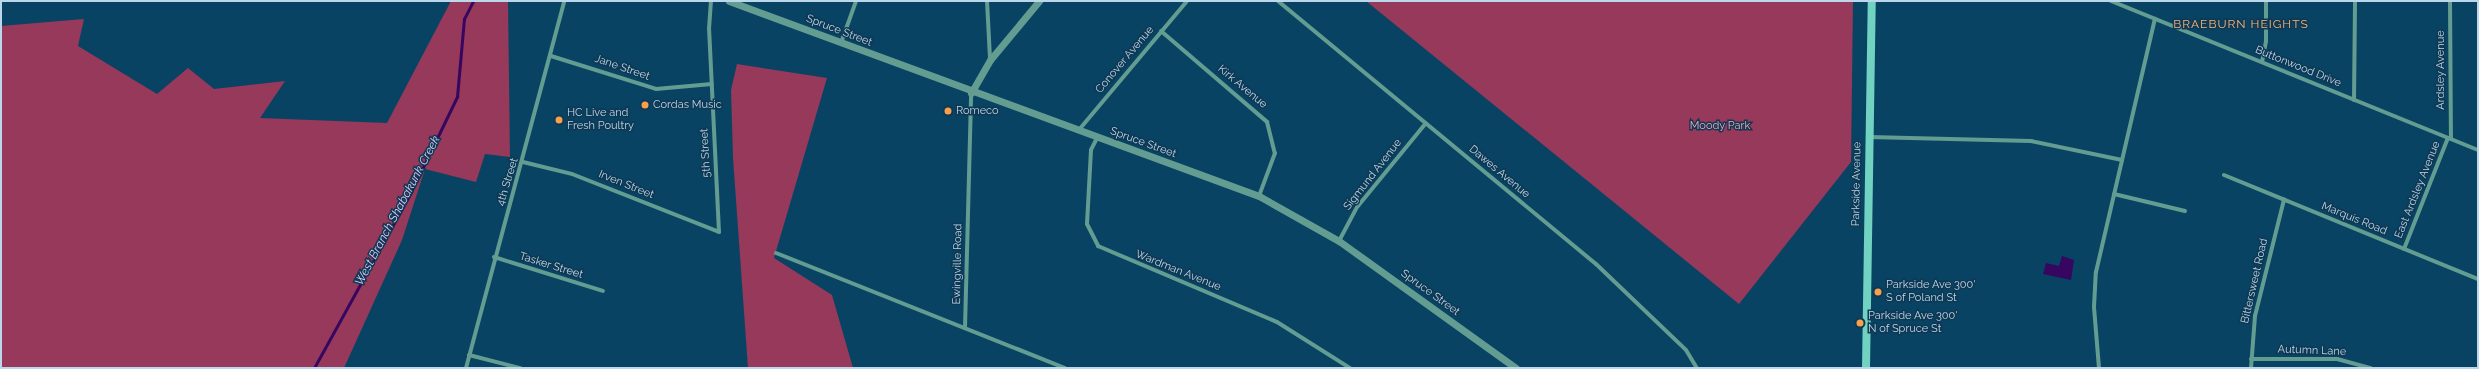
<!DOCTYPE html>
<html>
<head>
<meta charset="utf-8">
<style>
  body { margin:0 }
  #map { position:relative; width:2479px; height:369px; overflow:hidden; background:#094364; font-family:Raleway,sans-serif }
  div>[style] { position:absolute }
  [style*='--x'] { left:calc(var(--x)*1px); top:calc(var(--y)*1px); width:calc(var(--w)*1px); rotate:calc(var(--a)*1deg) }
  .green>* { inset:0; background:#96395a }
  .water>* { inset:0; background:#360661 }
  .stream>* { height:2.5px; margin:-1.25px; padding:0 1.25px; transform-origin:1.25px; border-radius:1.25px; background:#360661 }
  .minor>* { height:4px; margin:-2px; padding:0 2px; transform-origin:2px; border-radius:2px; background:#639d92 }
  .tertiary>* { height:7px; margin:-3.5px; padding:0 3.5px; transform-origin:3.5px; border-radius:3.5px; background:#639d92 }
  .secondary>* { height:8px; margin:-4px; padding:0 4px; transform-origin:4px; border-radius:4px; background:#72d2c1 }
  .dots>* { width:11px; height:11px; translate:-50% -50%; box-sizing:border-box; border:2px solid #0f3852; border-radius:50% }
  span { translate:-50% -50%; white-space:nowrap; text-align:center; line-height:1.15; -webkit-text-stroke:3px #0f3852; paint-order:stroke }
  .street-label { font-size:11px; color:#bcd7eb }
  .poi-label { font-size:11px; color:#bcd7eb }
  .left { translate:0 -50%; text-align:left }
  .park-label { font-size:11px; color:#faa7bf }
  .neighbourhood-label { font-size:12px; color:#f4b580; letter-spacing:1px }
  .water-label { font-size:12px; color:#decdfe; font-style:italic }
  .frame { position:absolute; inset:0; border:2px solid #bcd7eb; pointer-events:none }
</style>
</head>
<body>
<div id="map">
  <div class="green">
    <i style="clip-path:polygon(451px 1px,508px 1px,510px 157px,485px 154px,476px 182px,425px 169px,402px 240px,344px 368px,1px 368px,1px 26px,84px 19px,78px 46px,157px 94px,188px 68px,214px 89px,285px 81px,260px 118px,387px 123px)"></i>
    <i style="clip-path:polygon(1366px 1px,1853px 1px,1851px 162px,1739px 304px)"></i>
    <i style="clip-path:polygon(737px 64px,827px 78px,774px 258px,832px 295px,853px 368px,748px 368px,733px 158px,731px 90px)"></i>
  </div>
  <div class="water">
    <i style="clip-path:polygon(2062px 256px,2074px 260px,2071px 280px,2043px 274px,2046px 263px,2059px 266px)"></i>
  </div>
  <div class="stream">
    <i style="--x:314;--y:368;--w:201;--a:-61.1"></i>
    <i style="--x:411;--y:192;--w:106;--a:-64.2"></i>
    <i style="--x:457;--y:97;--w:78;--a:-84.9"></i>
    <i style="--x:464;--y:19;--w:20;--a:-63"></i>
  </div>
  <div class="minor">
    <i style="--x:987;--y:1;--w:58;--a:87"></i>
    <i style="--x:1278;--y:1;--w:413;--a:39.6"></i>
    <i style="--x:1596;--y:264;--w:124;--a:43.7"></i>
    <i style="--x:1686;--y:350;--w:21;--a:59"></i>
    <i style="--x:2111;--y:1;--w:396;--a:22.1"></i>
    <i style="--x:2450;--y:1;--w:138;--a:89.6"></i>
    <i style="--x:1161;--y:31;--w:140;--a:40.6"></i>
    <i style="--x:1267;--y:122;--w:32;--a:76"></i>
    <i style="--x:1275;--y:153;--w:46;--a:110.4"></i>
    <i style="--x:841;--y:43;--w:45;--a:-70.3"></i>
    <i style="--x:551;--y:56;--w:110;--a:17.4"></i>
    <i style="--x:656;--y:89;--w:56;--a:-5.1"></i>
    <i style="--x:2262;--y:62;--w:21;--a:-79"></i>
    <i style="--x:2266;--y:41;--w:40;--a:-90"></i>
    <i style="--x:2354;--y:100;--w:99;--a:-89.4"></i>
    <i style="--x:1078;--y:131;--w:170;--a:-50"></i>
    <i style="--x:1869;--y:137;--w:162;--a:1.4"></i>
    <i style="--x:2031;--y:141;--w:93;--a:11.8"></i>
    <i style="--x:1097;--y:138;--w:13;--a:117"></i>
    <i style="--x:1091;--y:150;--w:74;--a:93.1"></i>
    <i style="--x:1087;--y:224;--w:25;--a:63"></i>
    <i style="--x:1098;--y:246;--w:194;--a:23"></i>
    <i style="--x:1277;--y:322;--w:86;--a:32.2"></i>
    <i style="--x:523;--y:162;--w:50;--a:13.8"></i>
    <i style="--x:572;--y:174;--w:158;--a:21.5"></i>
    <i style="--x:719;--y:232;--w:203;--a:-92.8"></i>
    <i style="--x:709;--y:29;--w:28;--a:-86"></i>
    <i style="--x:2224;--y:175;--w:274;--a:22.3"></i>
    <i style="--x:2114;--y:194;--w:73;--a:13.5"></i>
    <i style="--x:1339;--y:241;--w:40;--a:-62"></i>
    <i style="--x:1358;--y:206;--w:107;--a:-50.7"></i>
    <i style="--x:2404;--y:249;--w:119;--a:-68.4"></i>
    <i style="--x:776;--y:253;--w:311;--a:21.7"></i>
    <i style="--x:494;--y:257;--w:114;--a:17.3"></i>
    <i style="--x:965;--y:328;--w:235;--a:-88.5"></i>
    <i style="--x:469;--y:355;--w:53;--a:14.3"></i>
    <i style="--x:2251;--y:359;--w:86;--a:0"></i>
    <i style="--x:2337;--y:359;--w:35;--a:15"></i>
    <i style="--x:466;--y:368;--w:380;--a:-75"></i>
    <i style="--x:2099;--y:368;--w:61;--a:-94.7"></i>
    <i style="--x:2094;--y:307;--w:35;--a:-87"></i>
    <i style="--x:2096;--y:272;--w:260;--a:-76.9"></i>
    <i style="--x:2251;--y:368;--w:52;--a:-85.6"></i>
    <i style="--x:2255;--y:316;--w:120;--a:-76"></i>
  </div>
  <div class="tertiary">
    <i style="--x:729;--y:1;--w:565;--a:20.2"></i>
    <i style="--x:1259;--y:196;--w:92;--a:29.4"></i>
    <i style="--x:1339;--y:241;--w:218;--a:35.7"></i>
    <i style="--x:971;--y:93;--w:38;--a:-60"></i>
    <i style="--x:990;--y:60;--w:77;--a:-50.3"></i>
  </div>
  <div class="secondary">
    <i style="--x:1866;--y:368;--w:367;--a:-89.1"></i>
  </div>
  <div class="dots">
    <i style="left:645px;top:105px;background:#f9a04c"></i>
    <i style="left:948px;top:111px;background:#f9a04c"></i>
    <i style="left:559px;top:120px;background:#f9a04c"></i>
    <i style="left:1878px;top:292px;background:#f9a04c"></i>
    <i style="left:1860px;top:323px;background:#f9a04c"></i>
  </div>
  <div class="street-label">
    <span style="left:839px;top:31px;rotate:21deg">Spruce Street</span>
    <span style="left:1125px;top:60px;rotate:-50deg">Conover Avenue</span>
    <span style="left:2298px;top:67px;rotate:22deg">Buttonwood Drive</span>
    <span style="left:622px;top:68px;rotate:19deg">Jane Street</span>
    <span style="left:2441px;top:70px;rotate:-90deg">Ardsley Avenue</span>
    <span style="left:1242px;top:87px;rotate:40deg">Kirk Avenue</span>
    <span style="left:1143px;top:143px;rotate:20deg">Spruce Street</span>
    <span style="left:706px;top:153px;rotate:-93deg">5th Street</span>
    <span style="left:1499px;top:172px;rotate:40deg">Dawes Avenue</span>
    <span style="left:1373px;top:175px;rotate:-52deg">Sigmund Avenue</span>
    <span style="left:508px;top:182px;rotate:-73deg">4th Street</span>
    <span style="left:1857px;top:184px;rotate:-89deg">Parkside Avenue</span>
    <span style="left:626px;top:185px;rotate:22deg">Irven Street</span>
    <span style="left:2418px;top:190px;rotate:-68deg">East Ardsley Avenue</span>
    <span style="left:2354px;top:219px;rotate:22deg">Marquis Road</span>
    <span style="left:958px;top:264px;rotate:-89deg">Ewingville Road</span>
    <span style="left:551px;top:266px;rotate:17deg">Tasker Street</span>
    <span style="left:1178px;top:271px;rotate:22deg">Wardman Avenue</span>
    <span style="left:2255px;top:281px;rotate:-77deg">Bittersweet Road</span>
    <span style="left:1430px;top:293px;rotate:36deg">Spruce Street</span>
    <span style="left:2312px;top:351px;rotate:2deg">Autumn Lane</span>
  </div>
  <div class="poi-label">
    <span class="left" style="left:653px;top:105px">Cordas Music</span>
    <span class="left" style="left:956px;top:111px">Romeco</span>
    <span class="left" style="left:567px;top:120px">HC Live and<br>Fresh Poultry</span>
    <span class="left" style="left:1886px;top:292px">Parkside Ave 300'<br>S of Poland St</span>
    <span class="left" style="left:1868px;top:323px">Parkside Ave 300'<br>N of Spruce St</span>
  </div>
  <div class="park-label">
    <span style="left:1720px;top:126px">Moody Park</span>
  </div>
  <div class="neighbourhood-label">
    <span style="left:2241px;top:25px">BRAEBURN HEIGHTS</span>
  </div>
  <div class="water-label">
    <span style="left:398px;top:211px;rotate:-62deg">West Branch Shabakunk Creek</span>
  </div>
  <div class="frame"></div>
</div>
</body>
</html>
